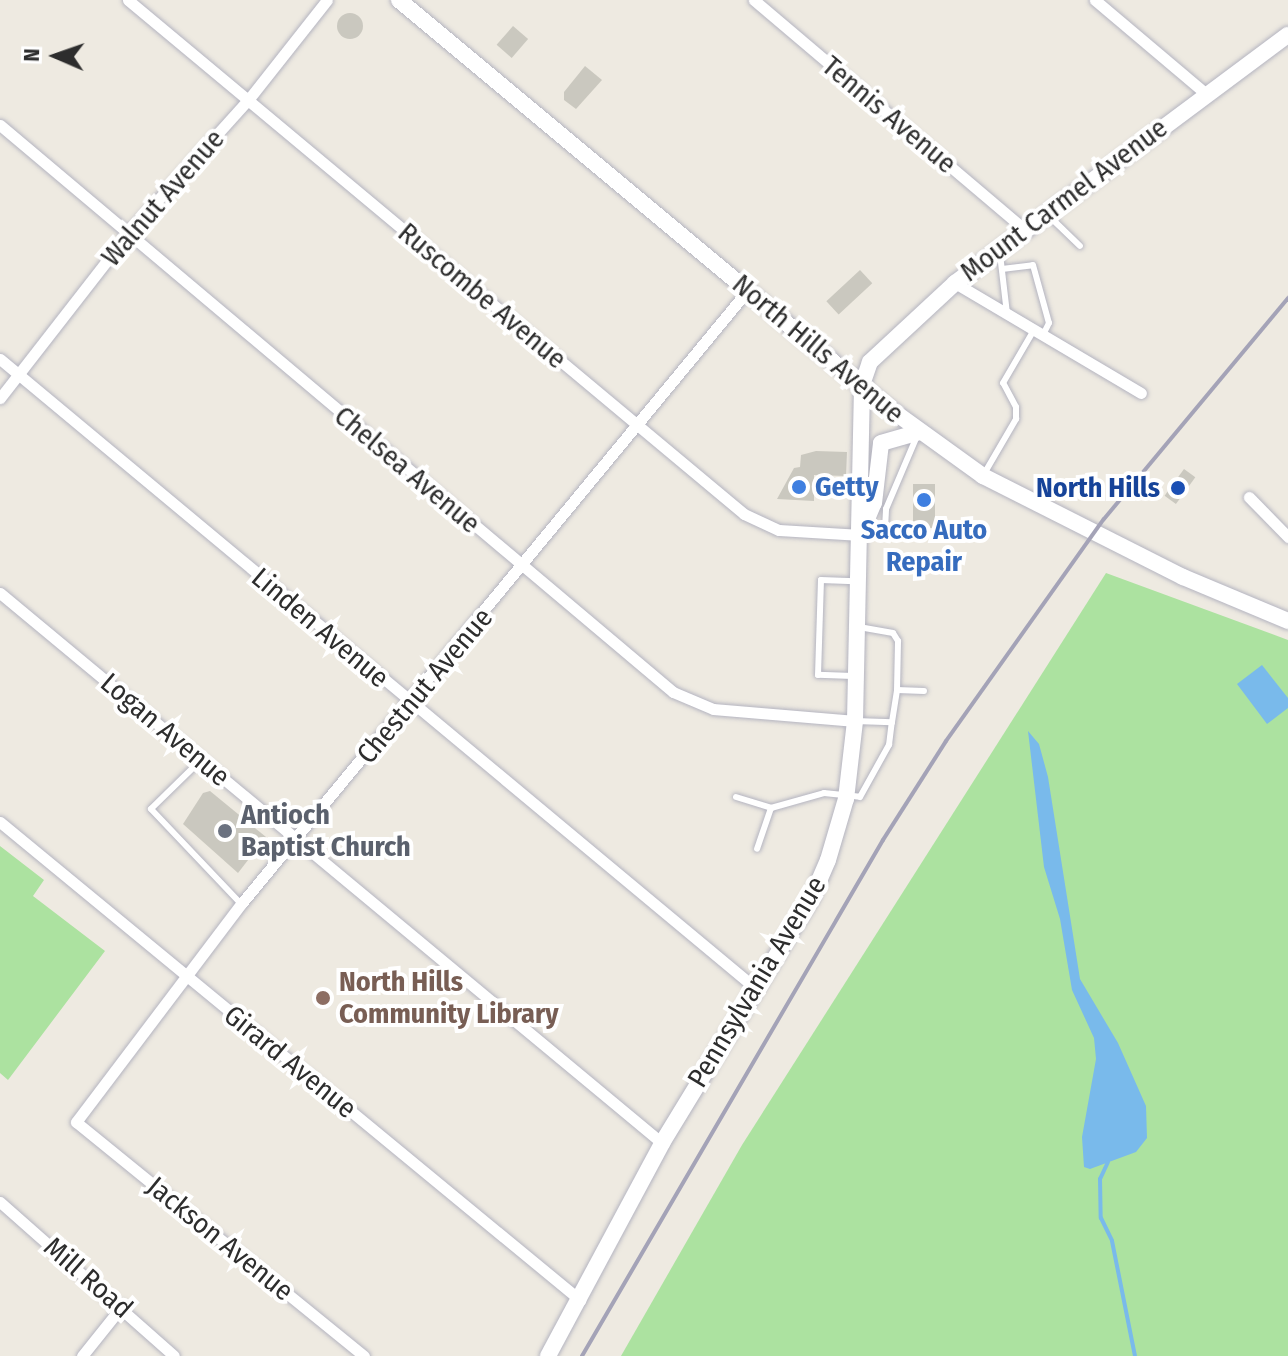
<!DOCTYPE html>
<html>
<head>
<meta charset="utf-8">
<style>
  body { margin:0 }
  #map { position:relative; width:1288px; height:1356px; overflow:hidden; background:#eeeae1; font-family:"Fira Sans Condensed",sans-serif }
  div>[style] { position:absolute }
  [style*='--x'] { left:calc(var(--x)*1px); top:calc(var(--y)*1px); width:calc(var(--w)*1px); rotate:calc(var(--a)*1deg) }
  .green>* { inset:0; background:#ace2a0 }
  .water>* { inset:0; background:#79baeb }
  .stream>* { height:4px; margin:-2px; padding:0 2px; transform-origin:2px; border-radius:2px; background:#79baeb }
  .building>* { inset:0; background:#cac8bf; transform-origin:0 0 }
  .round { border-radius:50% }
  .roads { filter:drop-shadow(0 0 2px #b4b4c0) drop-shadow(0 0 2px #b4b4c0) }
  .lane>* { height:6px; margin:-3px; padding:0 3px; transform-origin:3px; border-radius:3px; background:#fff }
  .street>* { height:11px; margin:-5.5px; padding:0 5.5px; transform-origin:5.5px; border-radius:5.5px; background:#fff }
  .secondary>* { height:16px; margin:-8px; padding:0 8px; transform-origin:8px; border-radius:8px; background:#fff }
  .rail>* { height:4px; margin:-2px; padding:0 2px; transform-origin:2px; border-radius:2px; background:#a4a3b7 }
  .dots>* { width:22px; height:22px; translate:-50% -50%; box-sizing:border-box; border:4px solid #fff; border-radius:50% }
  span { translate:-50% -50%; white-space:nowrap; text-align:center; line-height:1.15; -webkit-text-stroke:8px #fff; paint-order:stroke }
  .street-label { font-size:28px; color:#2d2d2d }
  .shop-label { font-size:28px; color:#366cbe; font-weight:700 }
  .left { translate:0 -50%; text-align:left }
  .transit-label { font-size:28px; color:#164399; font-weight:700 }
  .right { translate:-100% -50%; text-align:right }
  .worship-label { font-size:28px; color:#5b616d; font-weight:700 }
  .education-label { font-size:28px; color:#785e54; font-weight:700 }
  .north { position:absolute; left:16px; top:16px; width:80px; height:80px; -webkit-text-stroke:6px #fff; paint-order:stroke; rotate:272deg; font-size:22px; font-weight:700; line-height:32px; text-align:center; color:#2d2d2d }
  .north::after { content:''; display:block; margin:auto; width:28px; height:36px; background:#2d2d2d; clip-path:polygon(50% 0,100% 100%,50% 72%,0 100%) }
</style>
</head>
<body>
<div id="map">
  <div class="green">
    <i style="clip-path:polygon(1106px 573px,1288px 640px,1288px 1356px,621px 1356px,742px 1145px)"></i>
    <i style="clip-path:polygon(0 846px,44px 880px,33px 896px,105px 951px,8px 1080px,0 1073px)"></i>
  </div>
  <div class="water">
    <i style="clip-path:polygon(1262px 665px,1288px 698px,1288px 708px,1267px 724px,1237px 684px)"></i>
    <i style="clip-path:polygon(1028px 731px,1039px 744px,1048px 777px,1080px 979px,1118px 1043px,1146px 1106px,1147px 1138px,1136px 1152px,1090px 1169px,1084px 1167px,1082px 1137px,1096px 1059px,1094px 1038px,1072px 990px,1060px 919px,1044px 867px)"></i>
  </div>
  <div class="stream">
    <i style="--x:1108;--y:1162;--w:19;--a:115"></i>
    <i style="--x:1100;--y:1179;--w:39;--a:89"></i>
    <i style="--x:1101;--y:1218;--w:25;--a:64"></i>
    <i style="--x:1112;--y:1241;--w:117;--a:78.7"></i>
  </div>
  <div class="building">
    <i class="round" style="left:337px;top:13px;width:26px;height:26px"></i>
    <i style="left:513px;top:26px;width:20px;height:25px;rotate:41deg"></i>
    <i style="clip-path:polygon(585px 66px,602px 80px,576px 109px,564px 100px,564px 92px)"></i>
    <i style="left:860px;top:270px;width:18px;height:46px;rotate:47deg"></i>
    <i style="clip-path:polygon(816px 451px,847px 452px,846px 476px,814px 475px,814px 501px,777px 499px,794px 468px,800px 467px,801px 455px)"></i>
    <i style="left:1184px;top:469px;width:14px;height:33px;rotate:36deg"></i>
    <i style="left:913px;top:484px;width:22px;height:44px"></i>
    <i style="clip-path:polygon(210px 791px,266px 837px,238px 873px,183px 824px,203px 793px)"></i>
  </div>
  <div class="roads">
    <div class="lane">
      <i style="--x:1049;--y:216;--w:43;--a:44.1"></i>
      <i style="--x:1000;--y:254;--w:60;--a:83.3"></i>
      <i style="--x:1002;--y:269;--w:31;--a:-7"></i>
      <i style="--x:1033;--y:265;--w:60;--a:74.6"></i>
      <i style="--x:1049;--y:323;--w:13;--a:117"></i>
      <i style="--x:984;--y:474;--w:64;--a:-59.8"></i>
      <i style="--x:1016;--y:419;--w:12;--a:-90"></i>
      <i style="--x:1016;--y:407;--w:27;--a:-118"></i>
      <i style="--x:1003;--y:383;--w:61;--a:-59.7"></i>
      <i style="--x:861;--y:535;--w:25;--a:-14"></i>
      <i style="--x:885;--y:529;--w:20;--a:-87"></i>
      <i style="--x:886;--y:509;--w:79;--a:-67"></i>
      <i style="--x:853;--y:676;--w:35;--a:-178"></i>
      <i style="--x:818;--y:675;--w:95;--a:-88.2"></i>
      <i style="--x:821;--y:580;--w:34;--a:2"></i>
      <i style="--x:897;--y:690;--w:27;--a:2"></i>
      <i style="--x:855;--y:721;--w:37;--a:2"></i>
      <i style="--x:892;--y:722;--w:32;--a:-81"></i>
      <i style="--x:897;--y:690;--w:49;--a:-88.8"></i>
      <i style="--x:898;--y:641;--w:9;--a:-122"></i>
      <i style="--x:893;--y:633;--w:36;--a:-170"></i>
      <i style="--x:201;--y:760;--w:70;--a:135.6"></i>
      <i style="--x:151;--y:809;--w:131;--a:46.5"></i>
      <i style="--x:736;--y:797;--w:37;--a:17"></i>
      <i style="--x:771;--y:808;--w:43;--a:108.9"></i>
      <i style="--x:771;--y:808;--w:55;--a:-15.8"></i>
      <i style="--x:824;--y:793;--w:36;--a:6"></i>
      <i style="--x:860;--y:797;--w:60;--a:-60.9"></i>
      <i style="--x:889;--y:745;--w:23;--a:-83"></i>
    </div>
    <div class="street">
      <i style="--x:128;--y:0;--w:802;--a:39.84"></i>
      <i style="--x:744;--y:514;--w:38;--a:25"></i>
      <i style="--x:779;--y:530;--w:82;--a:3.5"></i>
      <i style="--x:754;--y:0;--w:355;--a:40.3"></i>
      <i style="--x:1095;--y:0;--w:144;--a:40.2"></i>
      <i style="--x:0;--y:125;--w:880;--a:40.11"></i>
      <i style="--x:673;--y:692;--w:43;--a:23"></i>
      <i style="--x:713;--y:709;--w:143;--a:4.8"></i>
      <i style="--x:955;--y:283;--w:216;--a:30.6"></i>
      <i style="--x:0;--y:359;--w:981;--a:39.79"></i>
      <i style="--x:0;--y:398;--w:210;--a:-52.1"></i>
      <i style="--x:129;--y:232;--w:178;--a:-48"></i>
      <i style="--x:248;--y:100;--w:127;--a:-51.7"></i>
      <i style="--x:1249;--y:497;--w:56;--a:45.7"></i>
      <i style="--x:0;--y:593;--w:861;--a:39.72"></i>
      <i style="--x:0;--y:822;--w:752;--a:39.49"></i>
      <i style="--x:0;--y:1202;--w:232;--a:41.5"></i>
      <i style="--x:82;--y:1356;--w:64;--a:-51.3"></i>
      <i style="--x:364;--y:1356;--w:371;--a:-140.9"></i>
      <i style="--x:76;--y:1122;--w:273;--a:-52.9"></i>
      <i style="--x:241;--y:904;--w:795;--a:-50.46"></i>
    </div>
    <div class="secondary">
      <i style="--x:399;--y:0;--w:634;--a:39.82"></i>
      <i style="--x:886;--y:406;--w:120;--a:35.8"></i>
      <i style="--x:983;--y:476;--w:224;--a:26.8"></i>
      <i style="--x:1183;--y:577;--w:114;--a:22.7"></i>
      <i style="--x:864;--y:526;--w:25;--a:-67"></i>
      <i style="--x:874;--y:503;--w:60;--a:-83.3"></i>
      <i style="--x:881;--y:443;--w:40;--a:-16"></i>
      <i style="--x:548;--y:1356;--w:242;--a:-61.8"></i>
      <i style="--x:662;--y:1143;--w:288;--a:-58.6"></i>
      <i style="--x:812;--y:897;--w:40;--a:-66.6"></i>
      <i style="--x:828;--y:860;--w:64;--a:-73.6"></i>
      <i style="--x:846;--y:799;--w:79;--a:-83.4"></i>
      <i style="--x:855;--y:721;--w:336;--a:-88.8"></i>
      <i style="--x:862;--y:385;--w:24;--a:-71"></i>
      <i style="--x:870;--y:362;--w:116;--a:-42.9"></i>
      <i style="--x:955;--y:283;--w:415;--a:-36.7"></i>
    </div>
  </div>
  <div class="rail">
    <i style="--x:582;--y:1356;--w:597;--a:-59.74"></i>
    <i style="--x:883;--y:840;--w:117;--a:-57.5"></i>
    <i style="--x:946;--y:741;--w:272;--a:-54.6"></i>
    <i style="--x:1104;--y:519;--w:288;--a:-50.2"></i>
  </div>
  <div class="dots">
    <i style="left:799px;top:487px;background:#3f7fe0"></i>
    <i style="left:1178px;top:488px;background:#1a4fb4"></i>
    <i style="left:924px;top:500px;background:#3f7fe0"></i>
    <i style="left:225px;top:831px;background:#6b7280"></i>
    <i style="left:323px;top:998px;background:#8d6e63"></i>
  </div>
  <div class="street-label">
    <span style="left:889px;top:115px;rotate:40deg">Tennis Avenue</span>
    <span style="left:163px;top:198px;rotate:-49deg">Walnut Avenue</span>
    <span style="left:1064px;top:200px;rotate:-37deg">Mount Carmel Avenue</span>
    <span style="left:482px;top:296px;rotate:40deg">Ruscombe Avenue</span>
    <span style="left:818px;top:349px;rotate:40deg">North Hills Avenue</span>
    <span style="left:407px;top:470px;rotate:40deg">Chelsea Avenue</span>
    <span style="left:320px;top:628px;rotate:40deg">Linden Avenue</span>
    <span style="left:425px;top:686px;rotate:-50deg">Chestnut Avenue</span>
    <span style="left:165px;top:730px;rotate:40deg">Logan Avenue</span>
    <span style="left:757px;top:982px;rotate:-59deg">Pennsylvania Avenue</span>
    <span style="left:290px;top:1062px;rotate:39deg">Girard Avenue</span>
    <span style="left:220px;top:1239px;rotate:39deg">Jackson Avenue</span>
    <span style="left:88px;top:1278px;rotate:41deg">Mill Road</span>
  </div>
  <div class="shop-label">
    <span class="left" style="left:815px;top:487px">Getty</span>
    <span style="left:924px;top:546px">Sacco Auto<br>Repair</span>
  </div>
  <div class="transit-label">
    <span class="right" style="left:1160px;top:488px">North Hills</span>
  </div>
  <div class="worship-label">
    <span class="left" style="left:241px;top:831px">Antioch<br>Baptist Church</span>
  </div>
  <div class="education-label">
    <span class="left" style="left:339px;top:998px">North Hills<br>Community Library</span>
  </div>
  <div class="north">N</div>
</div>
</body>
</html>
